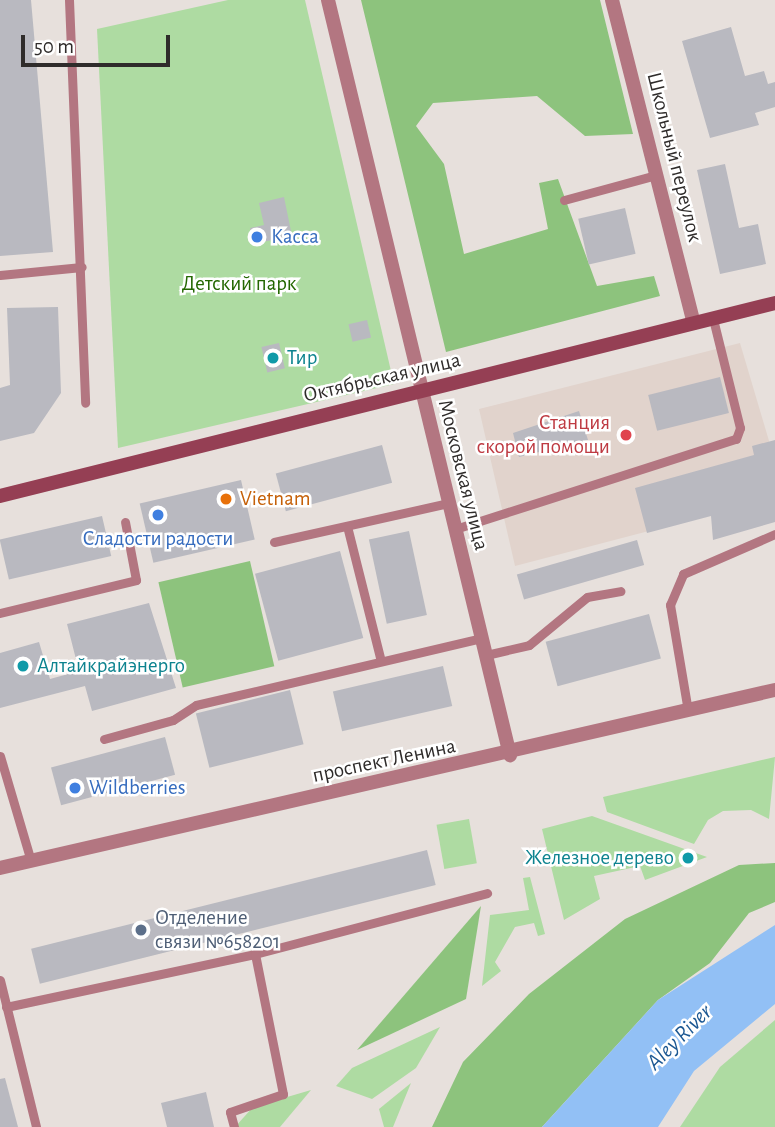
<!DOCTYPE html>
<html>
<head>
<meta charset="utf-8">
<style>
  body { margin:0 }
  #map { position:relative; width:775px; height:1127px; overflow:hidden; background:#e7e0dc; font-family:"Alegreya Sans",sans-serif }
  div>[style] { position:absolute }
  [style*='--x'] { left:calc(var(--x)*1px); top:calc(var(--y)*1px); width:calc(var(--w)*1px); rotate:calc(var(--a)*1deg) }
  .built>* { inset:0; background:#e1d3cc }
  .green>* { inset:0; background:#aedba2; transform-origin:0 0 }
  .forest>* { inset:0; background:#8dc37d; transform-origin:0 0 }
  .water>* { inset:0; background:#92c0f5 }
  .building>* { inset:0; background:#b9b9c0; transform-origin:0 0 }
  .service>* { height:9px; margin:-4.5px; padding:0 4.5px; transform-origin:4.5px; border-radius:4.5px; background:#b37681 }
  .minor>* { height:14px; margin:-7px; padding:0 7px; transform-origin:7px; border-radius:7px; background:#b37681 }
  .secondary>* { height:14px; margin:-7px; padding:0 7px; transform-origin:7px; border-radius:7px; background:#953f54 }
  .dots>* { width:19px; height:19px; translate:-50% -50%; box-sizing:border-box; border:4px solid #fff; border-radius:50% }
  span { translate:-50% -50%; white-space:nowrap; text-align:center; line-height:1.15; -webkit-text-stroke:5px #fff; paint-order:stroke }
  .street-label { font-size:21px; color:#2f2c2b }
  .shop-label { font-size:21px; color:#366cbe }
  .left { translate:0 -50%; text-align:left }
  .park-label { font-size:21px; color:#236700 }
  .culture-label { font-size:21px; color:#0d838f }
  .right { translate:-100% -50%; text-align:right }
  .health-label { font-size:21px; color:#be3a42 }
  .food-label { font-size:21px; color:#c56008 }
  .service-label { font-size:21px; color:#4e5e75 }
  .water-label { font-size:23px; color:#1c5893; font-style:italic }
  .scale { position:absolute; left:21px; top:35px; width:149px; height:32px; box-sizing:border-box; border:4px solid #2f2c2b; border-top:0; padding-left:9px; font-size:21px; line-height:24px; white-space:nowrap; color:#2f2c2b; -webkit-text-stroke:5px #fff; paint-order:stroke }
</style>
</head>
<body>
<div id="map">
  <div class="built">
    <i style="clip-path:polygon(740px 343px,775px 461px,775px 498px,515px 566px,479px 409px)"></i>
  </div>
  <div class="green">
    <i style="clip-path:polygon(228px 0,305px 0,394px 384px,118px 448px,97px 29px)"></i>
    <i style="clip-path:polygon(775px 757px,769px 819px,751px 810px,723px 811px,708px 820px,694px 844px,607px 812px,603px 797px)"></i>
    <i style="clip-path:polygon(592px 816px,707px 857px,645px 880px,640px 866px,594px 876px,600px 899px,564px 920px,542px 829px)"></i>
    <i style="left:469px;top:819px;width:45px;height:33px;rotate:80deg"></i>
    <i style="clip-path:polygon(530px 877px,545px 934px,538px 936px,534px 923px,515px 927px,495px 962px,501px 971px,482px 986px,490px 915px,529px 910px,523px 878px)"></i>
    <i style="clip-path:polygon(775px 1020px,775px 1127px,680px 1127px,720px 1067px)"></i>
    <i style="clip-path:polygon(440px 1027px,416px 1068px,372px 1099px,336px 1086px,352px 1068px)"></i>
    <i style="clip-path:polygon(411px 1083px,393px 1127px,384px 1127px,379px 1109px)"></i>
    <i style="clip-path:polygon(311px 1090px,280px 1127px,235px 1127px,253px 1107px)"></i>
  </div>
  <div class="forest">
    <i style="clip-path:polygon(361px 0,600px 0,633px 134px,585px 136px,537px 96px,433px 103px,416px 126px,444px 164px,464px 254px,548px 229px,539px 183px,558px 179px,597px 286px,654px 276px,660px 296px,446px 352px)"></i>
    <i style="left:250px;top:561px;width:108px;height:94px;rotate:77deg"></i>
    <i style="clip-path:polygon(775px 863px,775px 902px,749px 913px,710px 963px,658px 1000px,542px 1127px,432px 1127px,463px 1062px,529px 994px,625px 919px,739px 865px)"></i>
    <i style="clip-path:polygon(481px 906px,466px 999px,357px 1050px)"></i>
  </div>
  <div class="water">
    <i style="clip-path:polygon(775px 925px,775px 1004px,694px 1071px,658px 1127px,542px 1127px,658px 1000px)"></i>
  </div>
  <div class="building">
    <i style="clip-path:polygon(0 0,31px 0,53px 252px,0 256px)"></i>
    <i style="clip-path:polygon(731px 27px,745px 76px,764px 71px,768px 84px,775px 82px,775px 107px,755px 113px,759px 125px,710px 138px,682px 41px)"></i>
    <i style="clip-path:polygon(725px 164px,739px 228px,758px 224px,766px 264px,720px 274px,697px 170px)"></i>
    <i style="clip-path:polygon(284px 197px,292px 236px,253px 244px,250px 228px,264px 225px,259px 203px)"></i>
    <i style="left:625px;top:208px;width:47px;height:48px;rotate:77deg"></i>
    <i style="clip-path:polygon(58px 307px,61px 393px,34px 433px,0 441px,0 388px,10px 385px,7px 308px)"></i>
    <i style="left:367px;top:320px;width:18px;height:19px;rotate:77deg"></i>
    <i style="left:279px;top:343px;width:26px;height:18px;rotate:77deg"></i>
    <i style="left:720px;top:377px;width:37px;height:74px;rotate:76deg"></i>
    <i style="clip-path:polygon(579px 411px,588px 440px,519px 457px,513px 433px)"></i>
    <i style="clip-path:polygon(775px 440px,775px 522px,713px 540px,711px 516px,647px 533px,635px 488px,754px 455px,752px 446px)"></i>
    <i style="left:382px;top:445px;width:39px;height:110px;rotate:75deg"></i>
    <i style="left:241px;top:480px;width:61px;height:104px;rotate:77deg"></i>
    <i style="left:102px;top:516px;width:41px;height:105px;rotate:77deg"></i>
    <i style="left:409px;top:531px;width:86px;height:41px;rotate:78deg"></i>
    <i style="left:637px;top:540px;width:26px;height:125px;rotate:74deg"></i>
    <i style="left:340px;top:551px;width:90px;height:88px;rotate:75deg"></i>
    <i style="clip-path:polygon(149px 603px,176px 688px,92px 711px,85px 686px,0 708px,0 653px,39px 642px,50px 679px,79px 671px,67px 624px)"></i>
    <i style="left:649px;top:614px;width:46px;height:107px;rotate:75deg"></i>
    <i style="left:443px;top:666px;width:41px;height:113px;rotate:77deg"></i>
    <i style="left:290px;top:690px;width:56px;height:97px;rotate:76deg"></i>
    <i style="left:165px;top:737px;width:39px;height:118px;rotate:75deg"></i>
    <i style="left:427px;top:850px;width:36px;height:408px;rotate:76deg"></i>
    <i style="clip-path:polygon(5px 1078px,18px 1127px,0 1127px,0 1079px)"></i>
    <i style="clip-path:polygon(206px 1092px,214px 1127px,167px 1127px,161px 1103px)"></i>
  </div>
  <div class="service">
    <i style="--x:69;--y:0;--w:403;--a:87.7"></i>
    <i style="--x:564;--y:200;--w:95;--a:-15.2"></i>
    <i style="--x:0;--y:275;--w:82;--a:-5.6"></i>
    <i style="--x:347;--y:526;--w:139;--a:75.9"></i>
    <i style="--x:455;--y:529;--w:295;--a:-17.8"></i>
    <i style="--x:736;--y:439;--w:12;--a:-70"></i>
    <i style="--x:740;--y:428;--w:112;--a:-103.9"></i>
    <i style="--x:274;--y:542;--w:179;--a:-12.6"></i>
    <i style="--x:0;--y:613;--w:140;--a:-13.6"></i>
    <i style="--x:136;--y:580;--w:59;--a:-100.7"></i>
    <i style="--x:486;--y:655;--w:44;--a:-13.1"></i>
    <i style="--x:529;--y:645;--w:75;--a:-39.6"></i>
    <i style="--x:587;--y:597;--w:34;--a:-10"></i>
    <i style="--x:688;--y:711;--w:108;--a:-99.6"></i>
    <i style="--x:670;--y:605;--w:34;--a:-67"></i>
    <i style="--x:683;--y:574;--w:100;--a:-23.5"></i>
    <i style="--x:104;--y:739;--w:72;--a:-15.4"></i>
    <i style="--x:173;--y:720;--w:27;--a:-33"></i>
    <i style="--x:196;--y:705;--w:294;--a:-13.2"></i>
    <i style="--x:0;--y:756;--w:109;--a:73.6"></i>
    <i style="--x:255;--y:954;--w:240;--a:-14.7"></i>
    <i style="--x:0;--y:980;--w:151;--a:76.2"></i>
    <i style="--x:6;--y:1007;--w:255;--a:-12"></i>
    <i style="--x:255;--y:954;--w:143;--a:78.7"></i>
    <i style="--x:283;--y:1094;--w:56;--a:161.2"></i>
    <i style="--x:230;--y:1112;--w:16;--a:75"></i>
  </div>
  <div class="minor">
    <i style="--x:328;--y:0;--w:777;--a:76.45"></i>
    <i style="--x:612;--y:0;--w:333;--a:75.8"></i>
    <i style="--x:0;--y:868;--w:795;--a:-12.94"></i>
  </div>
  <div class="secondary">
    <i style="--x:0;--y:496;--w:799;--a:-13.98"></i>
  </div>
  <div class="dots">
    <i style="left:257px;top:237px;background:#3f7fe0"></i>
    <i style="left:273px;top:358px;background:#0f9aa8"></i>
    <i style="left:626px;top:435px;background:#e0444e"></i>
    <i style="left:226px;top:499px;background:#e8710a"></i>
    <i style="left:158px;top:515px;background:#3f7fe0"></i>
    <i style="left:23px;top:666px;background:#0f9aa8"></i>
    <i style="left:75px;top:788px;background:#3f7fe0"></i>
    <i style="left:688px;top:858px;background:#0f9aa8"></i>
    <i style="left:141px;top:930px;background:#5c6f8a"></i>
  </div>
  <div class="street-label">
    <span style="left:674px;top:157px;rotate:76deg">Школьный переулок</span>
    <span style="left:382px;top:378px;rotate:-13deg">Октябрьская улица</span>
    <span style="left:463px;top:475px;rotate:76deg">Московская улица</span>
    <span style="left:384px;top:761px;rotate:-12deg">проспект Ленина</span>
  </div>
  <div class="shop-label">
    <span class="left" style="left:271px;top:237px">Касса</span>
    <span style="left:158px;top:539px">Сладости радости</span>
    <span class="left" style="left:89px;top:788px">Wildberries</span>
  </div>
  <div class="park-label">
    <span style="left:239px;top:284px">Детский парк</span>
  </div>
  <div class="culture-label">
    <span class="left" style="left:287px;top:358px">Тир</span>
    <span class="left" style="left:37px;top:666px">Алтайкрайэнерго</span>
    <span class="right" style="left:674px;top:858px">Железное дерево</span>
  </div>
  <div class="health-label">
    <span class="right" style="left:610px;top:435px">Станция<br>скорой помощи</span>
  </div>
  <div class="food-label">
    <span class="left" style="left:240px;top:499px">Vietnam</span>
  </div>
  <div class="service-label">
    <span class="left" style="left:155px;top:930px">Отделение<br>связи №658201</span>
  </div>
  <div class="water-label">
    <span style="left:680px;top:1038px;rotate:-45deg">Aley River</span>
  </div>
  <div class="scale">50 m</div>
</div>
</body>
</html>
